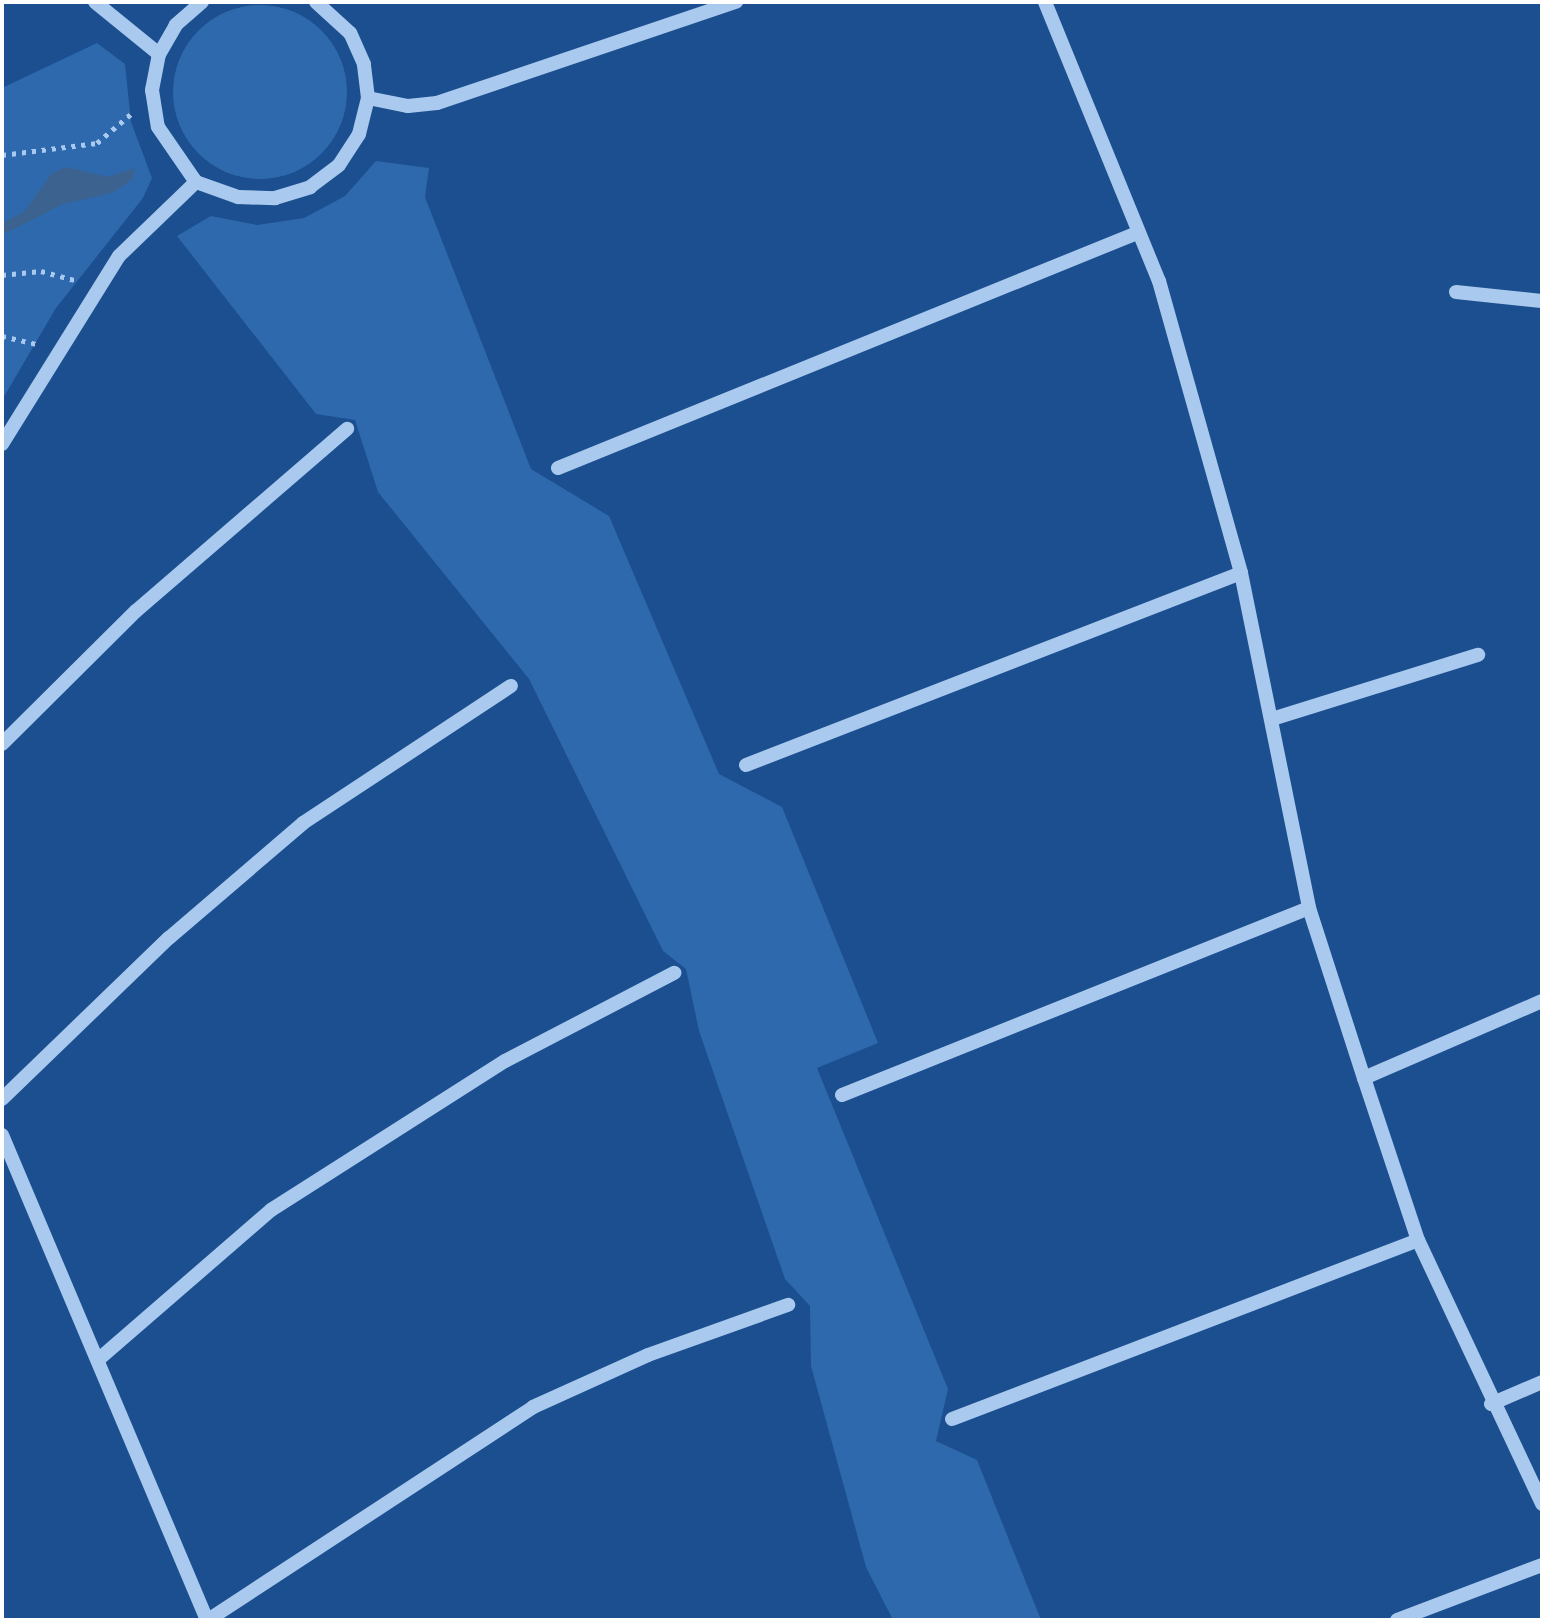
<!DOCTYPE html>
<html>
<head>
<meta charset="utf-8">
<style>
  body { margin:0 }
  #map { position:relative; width:1544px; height:1622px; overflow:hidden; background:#1b4f8f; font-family:"Exo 2",sans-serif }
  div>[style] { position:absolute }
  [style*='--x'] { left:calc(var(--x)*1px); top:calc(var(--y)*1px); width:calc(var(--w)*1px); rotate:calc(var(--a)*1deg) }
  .green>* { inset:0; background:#2e69ad }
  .round { border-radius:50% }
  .water>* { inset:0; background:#3c6290 }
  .path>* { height:5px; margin-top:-2.5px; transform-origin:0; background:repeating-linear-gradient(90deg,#a9c9ee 0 4px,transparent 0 10px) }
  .minor>* { height:14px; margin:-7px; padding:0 7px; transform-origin:7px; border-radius:7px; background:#a9c9ee }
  span { translate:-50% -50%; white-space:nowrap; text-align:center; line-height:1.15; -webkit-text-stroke:7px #1b4f8f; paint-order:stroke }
  .frame { position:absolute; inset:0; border:4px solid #fff; pointer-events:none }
</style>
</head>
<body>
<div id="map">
  <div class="green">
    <i class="round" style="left:173px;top:5px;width:174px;height:174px"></i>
    <i style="clip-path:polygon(97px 43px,125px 64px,131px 122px,152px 178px,143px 198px,56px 308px,2px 400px,2px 88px)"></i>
    <i style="clip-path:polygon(376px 161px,429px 168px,425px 197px,531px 469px,609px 516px,719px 774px,782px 807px,878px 1043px,817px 1068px,948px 1389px,936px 1441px,977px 1460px,1041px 1620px,893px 1620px,866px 1567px,811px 1366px,810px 1306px,785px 1279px,699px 1031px,686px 969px,663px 951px,529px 679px,378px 492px,355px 420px,316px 414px,177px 236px,211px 216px,257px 225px,304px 218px,345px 196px)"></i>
  </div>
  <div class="water">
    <i style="clip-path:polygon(66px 167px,107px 177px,134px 168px,133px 179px,112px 193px,63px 204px,2px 235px,2px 223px,24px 212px,52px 173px)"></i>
  </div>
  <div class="path">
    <i style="--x:2;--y:155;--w:96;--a:-7.2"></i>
    <i style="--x:97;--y:143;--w:45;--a:-40.5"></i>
    <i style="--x:2;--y:275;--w:39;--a:-6"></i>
    <i style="--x:41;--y:271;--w:38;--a:15"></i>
    <i style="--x:2;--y:336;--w:36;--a:13"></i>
  </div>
  <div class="minor">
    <i style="--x:95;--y:2;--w:82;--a:39.1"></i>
    <i style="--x:202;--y:2;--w:35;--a:139"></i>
    <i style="--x:176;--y:25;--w:34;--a:120"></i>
    <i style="--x:159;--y:54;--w:37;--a:101"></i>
    <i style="--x:152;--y:90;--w:37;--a:81"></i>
    <i style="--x:158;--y:127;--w:67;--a:55.4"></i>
    <i style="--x:196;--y:182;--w:45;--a:19.7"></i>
    <i style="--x:238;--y:197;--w:37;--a:2"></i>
    <i style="--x:275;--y:198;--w:37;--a:-17"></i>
    <i style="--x:310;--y:187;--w:36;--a:-37"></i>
    <i style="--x:339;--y:165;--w:37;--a:-57"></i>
    <i style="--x:359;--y:134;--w:37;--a:-76"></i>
    <i style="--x:368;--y:98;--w:34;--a:-97"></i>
    <i style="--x:364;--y:64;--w:34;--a:-114"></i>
    <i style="--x:350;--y:33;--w:46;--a:-137.6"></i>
    <i style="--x:1045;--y:2;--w:301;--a:67.8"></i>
    <i style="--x:1159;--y:281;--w:303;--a:74.3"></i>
    <i style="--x:1241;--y:573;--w:342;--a:78.5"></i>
    <i style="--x:1309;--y:908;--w:179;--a:72.1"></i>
    <i style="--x:1364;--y:1078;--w:171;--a:71.6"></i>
    <i style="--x:1418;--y:1240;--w:292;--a:64.8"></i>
    <i style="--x:368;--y:98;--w:41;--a:11.3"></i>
    <i style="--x:408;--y:106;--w:29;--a:-6"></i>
    <i style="--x:437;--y:103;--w:316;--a:-18.7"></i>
    <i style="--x:1456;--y:292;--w:86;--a:6"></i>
    <i style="--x:2;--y:444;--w:221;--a:-58.1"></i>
    <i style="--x:119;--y:256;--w:107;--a:-43.9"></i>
    <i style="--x:558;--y:468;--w:625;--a:-22.09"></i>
    <i style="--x:1272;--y:719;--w:216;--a:-17.3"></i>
    <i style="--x:2;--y:744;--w:189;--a:-44.8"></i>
    <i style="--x:136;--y:611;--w:279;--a:-40.8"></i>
    <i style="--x:746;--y:765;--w:531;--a:-21.2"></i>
    <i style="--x:1364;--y:1078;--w:194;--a:-23.4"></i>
    <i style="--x:842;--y:1095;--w:503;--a:-21.82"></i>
    <i style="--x:2;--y:1099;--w:232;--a:-44"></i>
    <i style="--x:169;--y:938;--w:177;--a:-40.6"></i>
    <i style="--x:303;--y:823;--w:249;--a:-33.4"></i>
    <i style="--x:2;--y:1135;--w:527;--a:67.09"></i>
    <i style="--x:99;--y:1359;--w:228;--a:-40.9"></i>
    <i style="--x:271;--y:1210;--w:277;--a:-32.5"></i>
    <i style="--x:505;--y:1061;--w:191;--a:-27.5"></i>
    <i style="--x:1491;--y:1404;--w:56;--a:-23.3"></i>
    <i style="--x:952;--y:1419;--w:499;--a:-21"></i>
    <i style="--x:208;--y:1620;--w:389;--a:-33.2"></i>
    <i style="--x:533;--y:1407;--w:126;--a:-24.3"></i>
    <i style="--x:648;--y:1355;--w:149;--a:-19.7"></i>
    <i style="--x:1397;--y:1620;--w:155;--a:-20.8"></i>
  </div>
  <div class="frame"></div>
</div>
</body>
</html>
